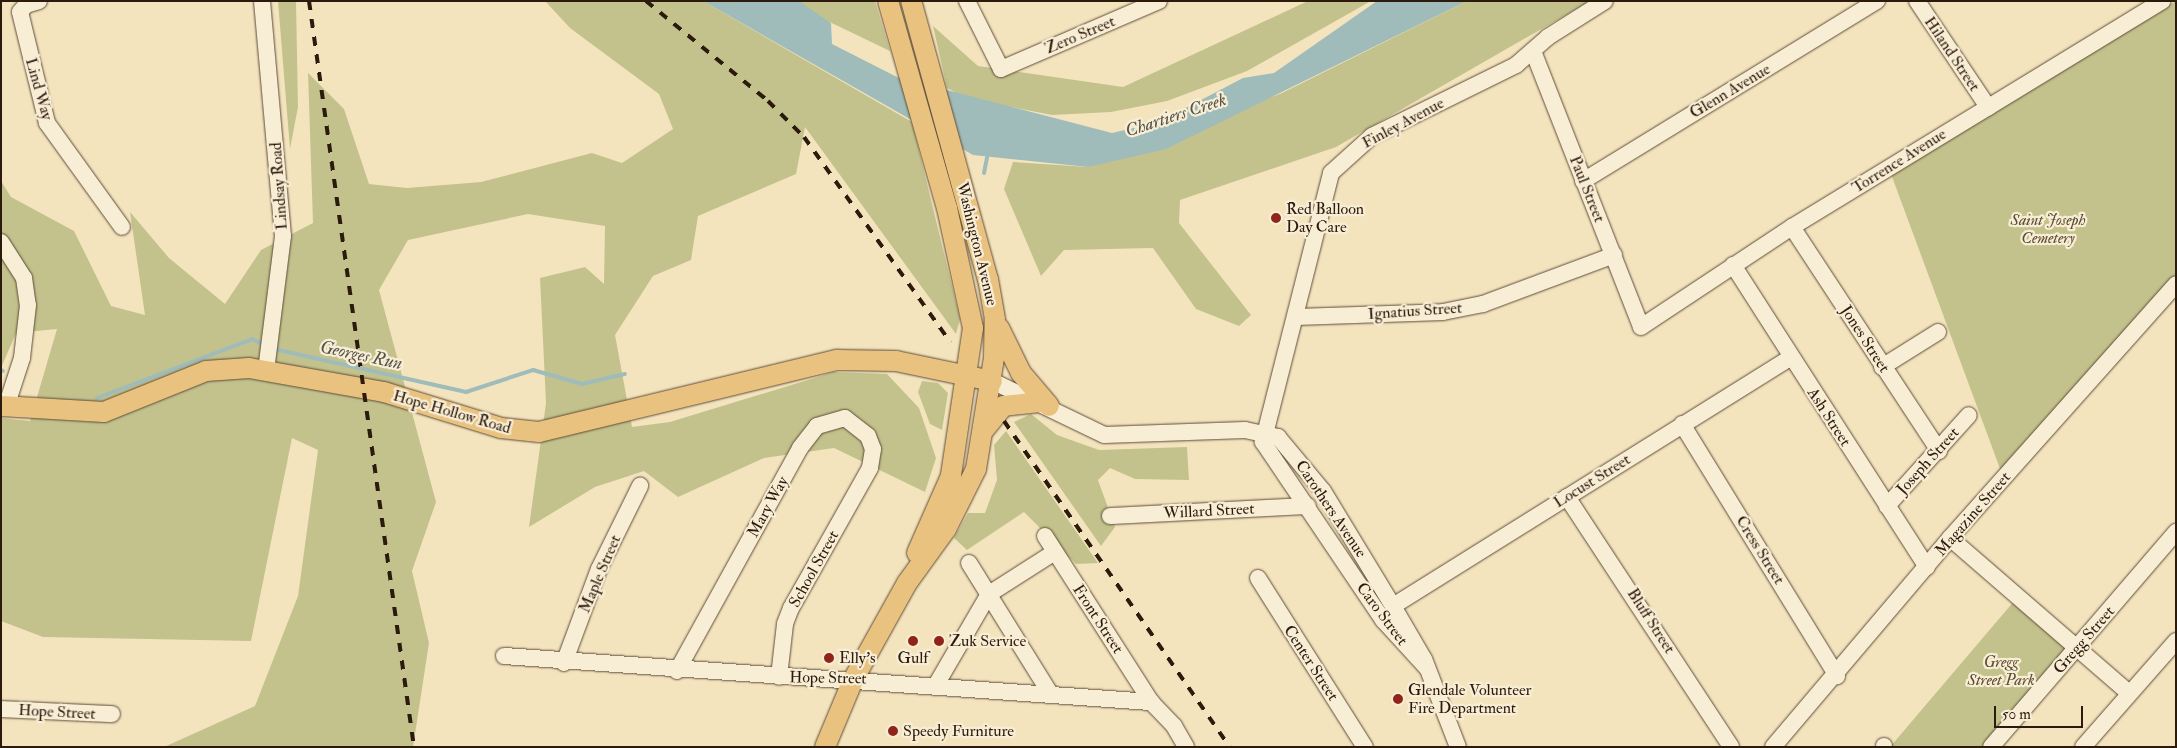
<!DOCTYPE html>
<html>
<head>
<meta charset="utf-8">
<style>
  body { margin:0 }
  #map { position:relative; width:2177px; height:748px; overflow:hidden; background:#f4e4be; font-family:"IM FELL Double Pica",serif }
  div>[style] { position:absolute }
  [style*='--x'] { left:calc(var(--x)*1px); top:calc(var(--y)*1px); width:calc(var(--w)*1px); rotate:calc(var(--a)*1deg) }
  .green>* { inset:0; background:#c3c28c }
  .water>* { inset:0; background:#9fbcba }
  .stream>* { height:4px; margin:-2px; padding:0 2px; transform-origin:2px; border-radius:2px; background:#9fbcba }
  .roads { filter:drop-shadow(0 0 1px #5e4c38) drop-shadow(0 0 1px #5e4c38) }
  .minor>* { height:16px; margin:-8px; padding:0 8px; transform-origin:8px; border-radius:8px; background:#f8edd5 }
  .major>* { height:20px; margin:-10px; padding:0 10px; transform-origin:10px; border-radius:10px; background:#eac27f }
  .rail>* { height:4px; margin-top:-2px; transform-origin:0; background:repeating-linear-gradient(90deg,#2c1a0c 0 9px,transparent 0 18px) }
  .dots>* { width:14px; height:14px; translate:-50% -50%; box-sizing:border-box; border:2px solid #f8edd5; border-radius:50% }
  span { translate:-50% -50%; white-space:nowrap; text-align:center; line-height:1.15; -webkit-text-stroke:4.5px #f8edd5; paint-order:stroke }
  .street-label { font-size:16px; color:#2c1a0c }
  .poi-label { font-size:16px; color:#2c1a0c }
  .left { translate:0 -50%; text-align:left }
  .park-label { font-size:16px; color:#594c32; font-style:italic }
  .water-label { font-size:18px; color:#545349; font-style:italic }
  .frame { position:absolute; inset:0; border:2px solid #2c1a0c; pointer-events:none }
  .scale { position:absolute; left:1994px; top:706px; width:89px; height:22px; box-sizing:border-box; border:2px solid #2c1a0c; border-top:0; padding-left:6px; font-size:15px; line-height:18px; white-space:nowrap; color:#2c1a0c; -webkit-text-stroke:4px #f8edd5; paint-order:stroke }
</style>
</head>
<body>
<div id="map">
  <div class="green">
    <i style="clip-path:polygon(278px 1px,296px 1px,298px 107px,290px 149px)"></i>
    <i style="clip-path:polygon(545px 1px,703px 1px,912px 122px,960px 319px,956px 334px,805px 127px,796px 174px,698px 216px,691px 260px,653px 276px,615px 335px,632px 427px,670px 422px,834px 372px,887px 374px,919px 408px,936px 458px,925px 492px,834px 448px,764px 458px,678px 497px,644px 471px,595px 487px,529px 527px,546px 403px,540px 278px,585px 267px,604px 284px,605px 226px,528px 214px,408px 240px,379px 290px,436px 502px,412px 571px,429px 643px,413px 747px,164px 747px,255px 706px,298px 596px,318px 450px,292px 438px,251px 641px,43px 637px,1px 621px,1px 418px,30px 421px,57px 329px,16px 333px,1px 368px,1px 181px,11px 197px,74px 231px,111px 306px,145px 315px,130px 212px,169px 258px,225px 304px,261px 250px,313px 223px,308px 73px,344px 109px,369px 184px,407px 188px,481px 182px,592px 153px,622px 163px,673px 129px,659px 94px,570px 28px)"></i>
    <i style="clip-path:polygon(786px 1px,875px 1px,890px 51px)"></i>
    <i style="clip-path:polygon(1308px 1px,1371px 1px,1247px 71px,1167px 101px,1111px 112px,1052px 115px,966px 98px,947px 88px,933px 26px,978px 66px,1123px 87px)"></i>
    <i style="clip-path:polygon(1467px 1px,1590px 1px,1336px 147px,1180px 200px,1179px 223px,1251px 315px,1239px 326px,1196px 309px,1153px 248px,1064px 250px,1041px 276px,1004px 189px,1013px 162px,1088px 167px,1282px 93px)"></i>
    <i style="clip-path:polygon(2176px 1px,2176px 277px,2002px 474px,1891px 174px)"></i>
    <i style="clip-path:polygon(922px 381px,938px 383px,948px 393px,942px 430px,930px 424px,918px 392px)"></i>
    <i style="clip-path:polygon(1031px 414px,1057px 435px,1099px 450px,1187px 447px,1189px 480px,1135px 479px,1110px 468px,1098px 480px,1115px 527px,1101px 546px,1014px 422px)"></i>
    <i style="clip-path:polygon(1006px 431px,1098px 563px,1076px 564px,1024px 512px,967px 550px,954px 538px,968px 513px,985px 513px,997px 480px,994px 445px)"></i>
    <i style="clip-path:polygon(2015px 600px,2070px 648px,1983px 747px,1890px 747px)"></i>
  </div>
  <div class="water">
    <i style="clip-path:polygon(703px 1px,799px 1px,831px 23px,832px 44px,897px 77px,1112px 133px,1159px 122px,1243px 78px,1274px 73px,1377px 1px,1467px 1px,1166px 149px,1088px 167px,973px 155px)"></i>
  </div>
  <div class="stream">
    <i style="--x:984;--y:173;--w:20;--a:-79"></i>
    <i style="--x:274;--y:349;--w:197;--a:12.6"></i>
    <i style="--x:466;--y:392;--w:71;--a:-18.2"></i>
    <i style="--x:533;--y:370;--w:51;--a:15.9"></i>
    <i style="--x:582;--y:384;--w:44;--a:-13.1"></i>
    <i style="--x:1;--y:370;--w:2;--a:27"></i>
    <i style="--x:97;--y:398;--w:166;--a:-20.8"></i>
    <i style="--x:252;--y:339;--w:14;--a:25"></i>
  </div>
  <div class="roads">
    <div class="minor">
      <i style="--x:39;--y:1;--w:14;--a:163"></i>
      <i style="--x:26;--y:5;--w:9;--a:131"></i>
      <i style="--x:20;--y:12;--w:114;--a:76.3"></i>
      <i style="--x:47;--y:123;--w:128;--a:54.2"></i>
      <i style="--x:262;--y:1;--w:236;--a:84.9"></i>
      <i style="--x:283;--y:236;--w:135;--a:97.2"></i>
      <i style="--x:967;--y:1;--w:76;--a:63.4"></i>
      <i style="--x:1001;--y:69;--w:172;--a:-23.3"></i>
      <i style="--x:1917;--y:1;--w:128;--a:56.2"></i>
      <i style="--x:1533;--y:51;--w:296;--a:68.6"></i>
      <i style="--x:1641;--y:327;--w:181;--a:-33.5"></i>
      <i style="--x:1792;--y:227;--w:434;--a:-31.4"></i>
      <i style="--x:1583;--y:181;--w:345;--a:-31.5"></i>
      <i style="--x:1792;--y:227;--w:268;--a:56.7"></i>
      <i style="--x:1;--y:242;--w:43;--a:57.4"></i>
      <i style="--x:24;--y:278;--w:27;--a:82"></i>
      <i style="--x:28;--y:305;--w:53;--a:96.5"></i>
      <i style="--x:22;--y:358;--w:52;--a:108.1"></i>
      <i style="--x:1733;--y:265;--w:359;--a:57.3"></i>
      <i style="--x:1296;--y:317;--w:147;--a:-1.9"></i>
      <i style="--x:1443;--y:312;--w:41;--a:-11.3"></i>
      <i style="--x:1483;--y:304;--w:140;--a:-20.5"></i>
      <i style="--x:1882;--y:367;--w:66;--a:-32"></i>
      <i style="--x:992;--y:381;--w:124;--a:25.7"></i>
      <i style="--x:1104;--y:435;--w:141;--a:-2"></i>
      <i style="--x:1245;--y:430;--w:34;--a:12"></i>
      <i style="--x:1278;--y:437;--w:70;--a:50.2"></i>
      <i style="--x:1323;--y:491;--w:135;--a:58.7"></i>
      <i style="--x:1393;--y:606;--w:61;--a:59.7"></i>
      <i style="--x:1424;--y:659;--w:94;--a:68.9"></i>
      <i style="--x:1682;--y:424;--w:296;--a:58.4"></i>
      <i style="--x:1567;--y:497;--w:299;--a:56.7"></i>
      <i style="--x:1887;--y:506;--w:122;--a:-48"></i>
      <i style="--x:1110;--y:516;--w:198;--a:-2.9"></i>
      <i style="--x:1045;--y:536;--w:197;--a:57.4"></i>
      <i style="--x:1151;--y:702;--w:33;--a:46"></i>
      <i style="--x:1174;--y:726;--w:24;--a:60"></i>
      <i style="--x:1950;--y:538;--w:237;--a:40.9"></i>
      <i style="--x:969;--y:563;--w:153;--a:58.1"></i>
      <i style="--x:1258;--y:578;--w:200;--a:57.7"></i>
      <i style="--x:1393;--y:606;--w:469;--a:-32"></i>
      <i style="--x:504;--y:656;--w:649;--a:4.07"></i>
      <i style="--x:564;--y:663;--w:100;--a:-69.6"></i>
      <i style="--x:599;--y:569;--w:93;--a:-63.7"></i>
      <i style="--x:1427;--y:668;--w:65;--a:-132.5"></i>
      <i style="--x:1383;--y:620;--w:215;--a:-124"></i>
      <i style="--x:1263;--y:442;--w:277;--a:-75.8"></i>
      <i style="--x:1331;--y:173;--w:55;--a:-42.1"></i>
      <i style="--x:1372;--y:136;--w:161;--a:-26.2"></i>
      <i style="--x:1516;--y:65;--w:43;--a:-41.2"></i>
      <i style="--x:1548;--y:37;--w:67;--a:-32.3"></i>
      <i style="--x:677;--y:671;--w:255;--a:-61.1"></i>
      <i style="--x:800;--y:448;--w:28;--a:-52"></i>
      <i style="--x:817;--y:426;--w:29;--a:-16"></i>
      <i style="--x:845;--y:418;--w:29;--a:38"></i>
      <i style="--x:868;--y:436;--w:14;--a:69"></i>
      <i style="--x:873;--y:449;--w:19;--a:99"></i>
      <i style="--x:870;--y:468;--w:161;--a:119.4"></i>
      <i style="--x:791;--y:608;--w:17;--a:111"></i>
      <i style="--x:785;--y:624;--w:53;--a:96.5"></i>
      <i style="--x:936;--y:685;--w:105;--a:-59.8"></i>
      <i style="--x:989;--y:594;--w:78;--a:-32.5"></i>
      <i style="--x:1;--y:709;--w:111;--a:2.6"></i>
      <i style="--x:1884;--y:746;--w:1;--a:90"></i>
      <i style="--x:1773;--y:747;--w:274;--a:-49.7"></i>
      <i style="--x:1950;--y:538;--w:340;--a:-48.3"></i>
      <i style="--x:1991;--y:747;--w:284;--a:-49.3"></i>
      <i style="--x:2083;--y:747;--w:141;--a:-48.7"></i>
    </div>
    <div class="major">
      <i style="--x:888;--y:1;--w:215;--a:74.1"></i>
      <i style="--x:947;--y:208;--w:123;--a:77.8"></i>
      <i style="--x:973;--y:328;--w:150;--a:98.5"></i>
      <i style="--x:951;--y:476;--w:84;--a:113.8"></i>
      <i style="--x:999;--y:328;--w:50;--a:63.9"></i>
      <i style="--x:1021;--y:373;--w:43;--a:49.7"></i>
      <i style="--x:1;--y:406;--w:103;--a:3.3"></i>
      <i style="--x:104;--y:412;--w:110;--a:-21.9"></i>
      <i style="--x:206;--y:371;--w:43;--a:-4"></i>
      <i style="--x:249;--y:368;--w:137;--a:10.1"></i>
      <i style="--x:384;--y:392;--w:122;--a:17.1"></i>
      <i style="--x:501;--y:428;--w:38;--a:6"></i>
      <i style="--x:539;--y:432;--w:307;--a:-13.6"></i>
      <i style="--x:837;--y:360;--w:59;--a:1"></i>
      <i style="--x:896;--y:361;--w:98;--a:11.8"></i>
      <i style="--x:983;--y:431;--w:32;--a:-51"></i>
      <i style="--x:1003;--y:406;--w:37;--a:-6"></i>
      <i style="--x:825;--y:747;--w:73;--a:-67.3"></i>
      <i style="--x:853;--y:680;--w:111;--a:-60.9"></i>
      <i style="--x:907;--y:583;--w:67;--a:-54.2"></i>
      <i style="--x:946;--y:529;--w:67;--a:-63.4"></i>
      <i style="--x:976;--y:469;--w:112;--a:-80.8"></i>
      <i style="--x:994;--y:358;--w:39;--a:-89"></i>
      <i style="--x:995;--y:319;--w:40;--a:-100"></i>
      <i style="--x:988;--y:280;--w:289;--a:-105.4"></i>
    </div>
  </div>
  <div class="rail">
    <i style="--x:309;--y:1;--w:753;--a:81.99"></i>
    <i style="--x:646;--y:1;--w:158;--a:39.3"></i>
    <i style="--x:768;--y:101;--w:51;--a:45"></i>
    <i style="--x:804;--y:137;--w:252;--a:54.5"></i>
    <i style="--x:1004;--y:421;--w:397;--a:55.3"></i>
  </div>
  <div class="dots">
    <i style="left:1276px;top:218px;background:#8f2418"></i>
    <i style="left:913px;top:641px;background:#8f2418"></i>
    <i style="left:939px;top:641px;background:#8f2418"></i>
    <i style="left:829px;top:658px;background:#8f2418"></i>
    <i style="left:1398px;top:699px;background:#8f2418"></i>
    <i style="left:893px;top:731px;background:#8f2418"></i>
  </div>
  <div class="street-label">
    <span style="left:1080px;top:35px;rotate:-23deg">Zero Street</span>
    <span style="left:1952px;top:54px;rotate:56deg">Hiland Street</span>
    <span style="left:39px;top:89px;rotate:74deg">Lind Way</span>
    <span style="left:1730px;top:91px;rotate:-31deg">Glenn Avenue</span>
    <span style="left:1403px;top:123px;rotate:-28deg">Finley Avenue</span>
    <span style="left:1899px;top:161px;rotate:-32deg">Torrence Avenue</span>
    <span style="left:279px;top:186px;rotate:-94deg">Lindsay Road</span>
    <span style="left:1587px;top:189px;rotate:68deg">Paul Street</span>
    <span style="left:977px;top:244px;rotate:76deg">Washington Avenue</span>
    <span style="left:1415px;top:311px;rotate:-4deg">Ignatius Street</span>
    <span style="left:1865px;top:339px;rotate:57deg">Jones Street</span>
    <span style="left:452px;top:412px;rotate:16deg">Hope Hollow Road</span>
    <span style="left:1829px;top:417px;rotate:57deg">Ash Street</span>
    <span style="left:1928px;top:461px;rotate:-48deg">Joseph Street</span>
    <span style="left:1592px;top:481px;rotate:-32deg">Locust Street</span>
    <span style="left:768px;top:507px;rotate:-61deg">Mary Way</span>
    <span style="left:1331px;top:509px;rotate:56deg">Carothers Avenue</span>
    <span style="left:1209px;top:511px;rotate:-3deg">Willard Street</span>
    <span style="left:1973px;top:514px;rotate:-49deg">Magazine Street</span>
    <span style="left:1760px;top:550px;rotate:58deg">Cress Street</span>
    <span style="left:814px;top:569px;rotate:-61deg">School Street</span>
    <span style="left:600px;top:574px;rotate:-67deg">Maple Street</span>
    <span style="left:1382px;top:614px;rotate:53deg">Caro Street</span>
    <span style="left:1098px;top:619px;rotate:57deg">Front Street</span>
    <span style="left:1651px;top:621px;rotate:57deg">Bluff Street</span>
    <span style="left:2084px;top:640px;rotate:-49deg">Gregg Street</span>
    <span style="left:1311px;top:663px;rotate:57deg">Center Street</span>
    <span style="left:828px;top:678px;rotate:1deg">Hope Street</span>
    <span style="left:57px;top:712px;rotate:3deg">Hope Street</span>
  </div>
  <div class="poi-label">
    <span class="left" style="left:1286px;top:218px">Red Balloon<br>Day Care</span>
    <span class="left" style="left:949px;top:641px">Zuk Service</span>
    <span class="left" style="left:839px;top:658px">Elly's</span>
    <span style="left:913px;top:658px">Gulf</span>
    <span class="left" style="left:1408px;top:699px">Glendale Volunteer<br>Fire Department</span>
    <span class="left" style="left:903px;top:731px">Speedy Furniture</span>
  </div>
  <div class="park-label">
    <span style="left:2048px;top:229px">Saint Joseph<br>Cemetery</span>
    <span style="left:2001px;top:671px">Gregg<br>Street Park</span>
  </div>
  <div class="water-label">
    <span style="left:1176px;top:116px;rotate:-18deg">Chartiers Creek</span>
    <span style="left:361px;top:356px;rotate:12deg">Georges Run</span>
  </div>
  <div class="frame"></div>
  <div class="scale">50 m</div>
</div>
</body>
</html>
